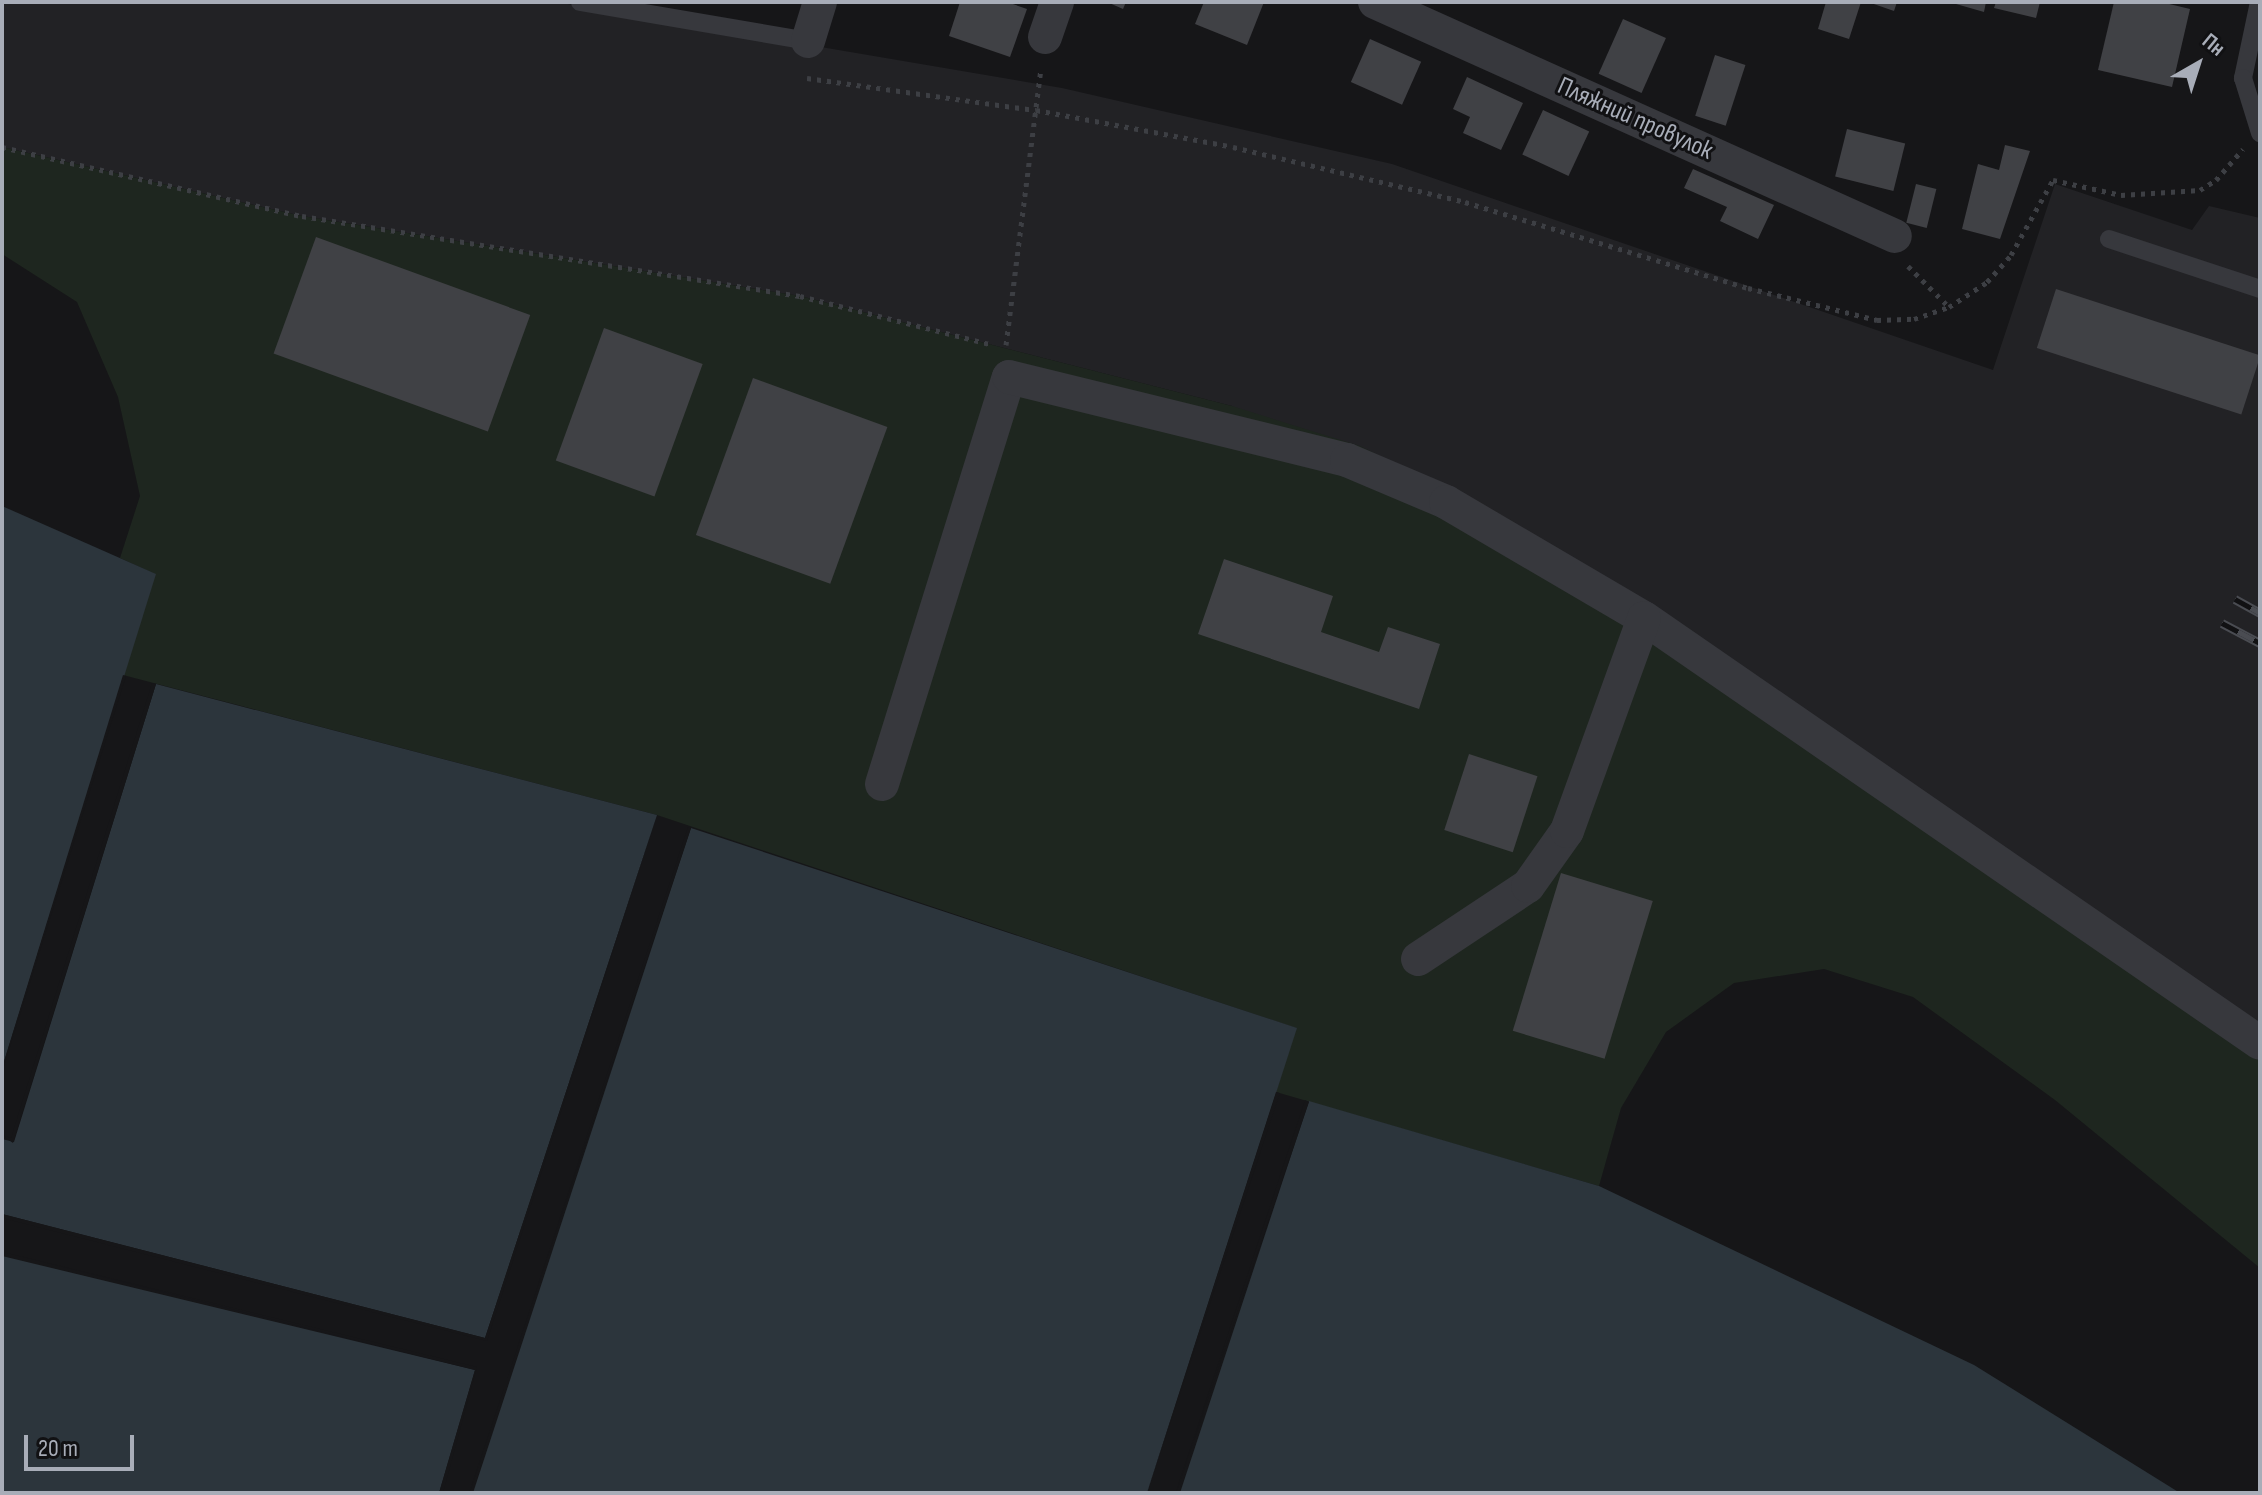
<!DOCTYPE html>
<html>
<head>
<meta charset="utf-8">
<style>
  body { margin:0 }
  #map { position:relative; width:2262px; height:1495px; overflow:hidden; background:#161618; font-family:"Sofia Sans Condensed",sans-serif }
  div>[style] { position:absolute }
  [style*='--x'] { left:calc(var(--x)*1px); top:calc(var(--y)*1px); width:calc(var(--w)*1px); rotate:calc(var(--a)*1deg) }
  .built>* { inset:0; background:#222225 }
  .green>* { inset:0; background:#1e261f }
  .water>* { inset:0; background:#2c353c }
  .pier>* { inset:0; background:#161618 }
  .building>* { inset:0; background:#404145; transform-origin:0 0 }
  .path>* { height:5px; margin-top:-2.5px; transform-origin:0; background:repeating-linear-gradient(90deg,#3d3f44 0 4px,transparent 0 10px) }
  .lane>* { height:18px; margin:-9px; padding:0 9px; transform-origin:9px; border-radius:9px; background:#37383d }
  .street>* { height:34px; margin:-17px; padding:0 17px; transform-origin:17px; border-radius:17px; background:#37383d }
  .rail>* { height:9px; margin-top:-4.5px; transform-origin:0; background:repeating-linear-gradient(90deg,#111113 0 18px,#4a4c52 0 36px); box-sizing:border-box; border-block:2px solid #4a4c52 }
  span { translate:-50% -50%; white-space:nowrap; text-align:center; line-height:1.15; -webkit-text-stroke:6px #111113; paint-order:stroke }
  .street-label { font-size:26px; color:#a8adb8 }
  .frame { position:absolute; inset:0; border:4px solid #a8adb8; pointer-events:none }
  .north { position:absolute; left:2158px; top:24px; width:80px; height:80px; -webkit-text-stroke:6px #111113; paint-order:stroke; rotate:39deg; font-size:22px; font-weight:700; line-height:32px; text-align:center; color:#a8adb8 }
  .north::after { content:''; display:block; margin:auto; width:28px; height:36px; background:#a8adb8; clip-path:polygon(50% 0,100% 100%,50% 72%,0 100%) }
  .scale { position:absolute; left:24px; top:1435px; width:110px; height:36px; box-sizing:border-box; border:4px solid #a8adb8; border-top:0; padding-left:10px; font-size:24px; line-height:28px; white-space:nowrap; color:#a8adb8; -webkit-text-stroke:6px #111113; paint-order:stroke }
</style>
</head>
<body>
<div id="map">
  <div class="built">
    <i style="clip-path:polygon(2px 2px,556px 2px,1062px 88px,1392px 164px,1993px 370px,2055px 184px,2192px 230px,2209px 206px,2260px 218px,2260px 1032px,1232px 406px,800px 296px,302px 216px,2px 147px)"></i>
  </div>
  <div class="green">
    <i style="clip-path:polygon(2px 147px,302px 216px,800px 296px,1232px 406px,1360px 446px,1506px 518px,2260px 1032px,2260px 1268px,2055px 1100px,1913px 997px,1824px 969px,1734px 983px,1666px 1032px,1621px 1108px,1599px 1186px,1276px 1092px,1296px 1028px,657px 815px,123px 675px,155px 574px,120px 558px,140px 496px,118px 397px,77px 302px,2px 254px)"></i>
  </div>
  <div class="water">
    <i style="clip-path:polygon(2px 506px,156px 574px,2px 1068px)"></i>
    <i style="clip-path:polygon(156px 684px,657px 815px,485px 1338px,2px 1214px,2px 1139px,14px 1142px)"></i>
    <i style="clip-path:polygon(691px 828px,1297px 1028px,1147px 1493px,473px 1493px)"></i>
    <i style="clip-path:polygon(1309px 1101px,1599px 1186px,1974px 1365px,2180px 1493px,1180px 1493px)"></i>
    <i style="clip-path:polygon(2px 1256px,475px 1370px,439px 1493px,2px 1493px)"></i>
  </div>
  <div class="pier">
    <i style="clip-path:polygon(123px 675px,126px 676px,2px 1072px,2px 1068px)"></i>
    <i style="clip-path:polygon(152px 683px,156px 684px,13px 1143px,2px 1135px,11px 1138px)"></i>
    <i style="clip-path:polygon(657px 815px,487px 1341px,2px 1218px,2px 1214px,485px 1338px)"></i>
    <i style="clip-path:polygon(688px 827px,691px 828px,469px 1493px,470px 1492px)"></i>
    <i style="clip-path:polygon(1276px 1092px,1280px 1093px,1147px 1493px)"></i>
    <i style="clip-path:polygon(1305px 1100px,1309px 1102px,1176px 1493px,1176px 1492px)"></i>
    <i style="clip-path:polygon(3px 1252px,477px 1367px,443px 1493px,439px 1493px,475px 1370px)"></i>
  </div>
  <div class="building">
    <i style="clip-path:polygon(960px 2px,1007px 2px,1027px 9px,1010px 57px,949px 36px)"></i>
    <i style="clip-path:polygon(1107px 2px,1126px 2px,1123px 9px)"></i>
    <i style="clip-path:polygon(1204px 2px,1264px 2px,1247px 45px,1195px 24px)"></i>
    <i style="clip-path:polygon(1826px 2px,1861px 2px,1849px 39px,1818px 29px)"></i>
    <i style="clip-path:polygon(1868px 2px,1897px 2px,1894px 11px)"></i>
    <i style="clip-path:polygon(1949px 2px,1986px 2px,1984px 12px)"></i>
    <i style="clip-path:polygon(1996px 2px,2040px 2px,2036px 18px,1994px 8px)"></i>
    <i style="clip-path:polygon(2114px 2px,2161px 2px,2190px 9px,2172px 87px,2098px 70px)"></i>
    <i style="left:1623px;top:19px;width:47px;height:60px;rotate:24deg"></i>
    <i style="left:1370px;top:39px;width:56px;height:47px;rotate:24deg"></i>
    <i style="left:1715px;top:55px;width:32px;height:64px;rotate:18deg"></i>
    <i style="clip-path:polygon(1467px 77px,1523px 103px,1501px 150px,1463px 133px,1470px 117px,1453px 109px)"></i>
    <i style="left:1543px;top:110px;width:51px;height:49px;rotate:25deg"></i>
    <i style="left:1847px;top:129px;width:60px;height:49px;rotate:14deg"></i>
    <i style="clip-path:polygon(2005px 145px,2030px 151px,2000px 239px,1962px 229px,1978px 164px,1999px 170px)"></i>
    <i style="clip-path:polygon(1693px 169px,1774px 205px,1758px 239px,1720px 221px,1727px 207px,1684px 188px)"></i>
    <i style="left:1916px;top:184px;width:21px;height:40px;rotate:14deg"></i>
    <i style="left:316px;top:237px;width:228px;height:124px;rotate:20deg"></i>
    <i style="left:2056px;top:289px;width:215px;height:62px;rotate:18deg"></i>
    <i style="left:604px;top:328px;width:105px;height:141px;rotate:20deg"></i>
    <i style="left:753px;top:378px;width:143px;height:167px;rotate:20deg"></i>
    <i style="clip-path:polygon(1224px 559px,1333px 596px,1321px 632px,1379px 652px,1388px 627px,1440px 644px,1419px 709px,1198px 634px)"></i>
    <i style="left:1469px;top:754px;width:72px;height:80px;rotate:18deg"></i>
    <i style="left:1561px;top:873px;width:96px;height:165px;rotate:17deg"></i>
  </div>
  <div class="path">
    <i style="--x:807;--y:78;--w:231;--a:8"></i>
    <i style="--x:1036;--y:110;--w:200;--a:10.6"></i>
    <i style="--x:1233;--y:147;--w:238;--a:13.3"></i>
    <i style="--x:1465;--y:202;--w:296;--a:16.9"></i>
    <i style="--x:1748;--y:288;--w:133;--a:13.9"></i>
    <i style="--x:1877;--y:320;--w:37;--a:-2"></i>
    <i style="--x:1914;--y:319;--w:37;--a:-19"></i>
    <i style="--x:1949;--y:307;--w:45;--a:-33.3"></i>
    <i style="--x:1987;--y:282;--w:36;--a:-48"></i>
    <i style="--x:2011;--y:255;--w:86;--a:-60.8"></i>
    <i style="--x:2053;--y:180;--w:70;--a:12.4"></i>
    <i style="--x:2121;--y:195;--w:79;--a:-3.6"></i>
    <i style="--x:2200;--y:190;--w:19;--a:-32"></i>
    <i style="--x:2216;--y:180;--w:41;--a:-48.9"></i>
    <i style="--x:2;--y:147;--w:308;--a:13"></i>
    <i style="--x:302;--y:216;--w:504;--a:9.13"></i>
    <i style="--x:800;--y:296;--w:199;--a:14.2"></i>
    <i style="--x:1908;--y:266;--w:57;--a:45"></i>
    <i style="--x:1006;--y:345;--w:278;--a:-82.8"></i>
  </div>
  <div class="lane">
    <i style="--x:580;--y:2;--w:231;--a:9.7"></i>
    <i style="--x:2259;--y:2;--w:78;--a:101.9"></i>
    <i style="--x:2243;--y:78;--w:58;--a:72.8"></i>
    <i style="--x:2109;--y:239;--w:159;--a:18.3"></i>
  </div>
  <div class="street">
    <i style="--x:1375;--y:2;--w:570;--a:24.23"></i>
    <i style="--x:1045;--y:37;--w:37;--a:-71"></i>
    <i style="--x:808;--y:41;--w:41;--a:-72.9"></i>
    <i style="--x:882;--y:784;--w:426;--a:-72.7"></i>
    <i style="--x:1009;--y:377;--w:348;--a:13.8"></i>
    <i style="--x:1347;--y:460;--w:108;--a:23"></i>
    <i style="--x:1446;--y:502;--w:229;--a:30.4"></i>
    <i style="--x:1644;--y:618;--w:748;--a:34.6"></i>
    <i style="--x:1418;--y:959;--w:132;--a:-33.6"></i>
    <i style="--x:1528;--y:886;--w:67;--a:-54.7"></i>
    <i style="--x:1567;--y:831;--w:226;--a:-70.1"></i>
  </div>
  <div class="rail">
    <i style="--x:2235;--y:599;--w:29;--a:29"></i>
    <i style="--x:2222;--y:623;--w:43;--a:27.8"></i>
  </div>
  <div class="street-label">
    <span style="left:1635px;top:119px;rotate:24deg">Пляжний провулок</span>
  </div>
  <div class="frame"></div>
  <div class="north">Пн</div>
  <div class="scale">20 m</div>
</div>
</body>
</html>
